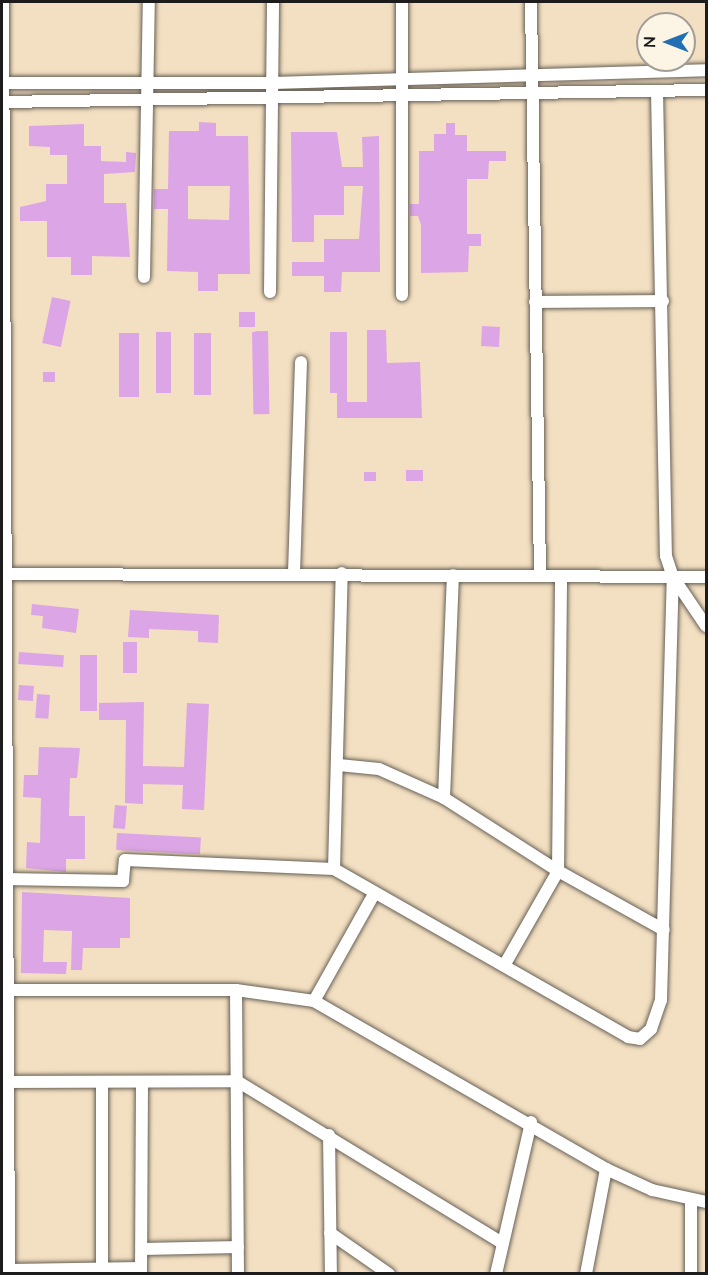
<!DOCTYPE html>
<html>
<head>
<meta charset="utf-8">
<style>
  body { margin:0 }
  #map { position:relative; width:708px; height:1275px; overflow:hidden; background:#f3dfc1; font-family:"Architects Daughter",sans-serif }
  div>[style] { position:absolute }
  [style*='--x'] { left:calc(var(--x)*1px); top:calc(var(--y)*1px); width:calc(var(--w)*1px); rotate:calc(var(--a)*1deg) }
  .building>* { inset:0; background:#dca5e5; transform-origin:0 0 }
  .roads { filter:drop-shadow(0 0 2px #676056) drop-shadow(0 0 2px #676056) }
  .minor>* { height:12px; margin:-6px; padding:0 6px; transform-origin:6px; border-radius:6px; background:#fff }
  span { translate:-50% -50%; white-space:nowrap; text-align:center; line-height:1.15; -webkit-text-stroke:4.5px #fcf5e5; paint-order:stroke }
  .frame { position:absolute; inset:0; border:3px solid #1c1c1c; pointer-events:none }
  .north { position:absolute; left:636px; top:12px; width:60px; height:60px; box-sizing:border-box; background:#fcf5e5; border:2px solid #a29e95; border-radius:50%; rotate:270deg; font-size:16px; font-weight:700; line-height:24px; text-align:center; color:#1c1c1c }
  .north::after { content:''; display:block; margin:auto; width:21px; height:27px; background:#1f6fb2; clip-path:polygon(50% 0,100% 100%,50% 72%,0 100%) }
</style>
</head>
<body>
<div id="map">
  <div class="building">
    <i style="clip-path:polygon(evenodd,199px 122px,216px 123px,216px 136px,248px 136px,250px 274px,218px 274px,218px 291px,198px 291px,198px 272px,167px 271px,168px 209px,154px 209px,154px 189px,168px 189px,169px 131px,199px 131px,199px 122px,188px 186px,230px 186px,229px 220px,188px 219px,188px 186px)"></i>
    <i style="clip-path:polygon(446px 123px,455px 123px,455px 135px,467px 135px,467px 151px,506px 151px,506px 161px,489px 161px,488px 179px,467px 179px,467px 234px,481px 234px,481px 246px,469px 246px,468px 272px,421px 273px,421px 225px,418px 216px,410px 216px,410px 204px,419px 204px,419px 151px,434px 151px,434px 134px,446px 134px)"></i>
    <i style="clip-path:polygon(84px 124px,84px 146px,101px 146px,101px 161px,126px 162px,126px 152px,136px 153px,135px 172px,104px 174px,104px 203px,126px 203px,130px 257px,92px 256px,92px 275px,71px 275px,71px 257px,47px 257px,47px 221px,20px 221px,20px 207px,46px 201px,46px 184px,67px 184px,67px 155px,50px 155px,50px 147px,29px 146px,29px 126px)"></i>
    <i style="clip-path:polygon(291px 132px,337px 132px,342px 167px,363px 167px,362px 137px,379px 136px,380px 272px,342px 272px,341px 292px,324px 292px,324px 276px,292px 276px,292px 262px,324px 262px,324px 239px,359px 239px,363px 186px,344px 186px,344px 215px,314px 215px,314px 242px,292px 242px)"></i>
    <i style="left:52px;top:297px;width:19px;height:47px;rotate:12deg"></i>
    <i style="left:255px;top:312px;width:15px;height:16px;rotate:90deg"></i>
    <i style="left:482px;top:326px;width:18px;height:20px;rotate:3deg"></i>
    <i style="clip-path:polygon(367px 330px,386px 330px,387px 363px,420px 362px,422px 418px,337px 418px,337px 393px,330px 393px,330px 332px,347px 332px,347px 402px,367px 402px)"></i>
    <i style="left:268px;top:331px;width:83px;height:16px;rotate:89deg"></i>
    <i style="left:156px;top:332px;width:15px;height:61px"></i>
    <i style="left:119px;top:333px;width:20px;height:64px"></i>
    <i style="left:194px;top:333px;width:17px;height:62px"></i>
    <i style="left:43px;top:372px;width:12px;height:10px"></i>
    <i style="left:406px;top:470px;width:17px;height:11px"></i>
    <i style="left:364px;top:472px;width:12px;height:9px"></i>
    <i style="clip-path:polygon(32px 604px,79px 609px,76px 633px,42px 628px,43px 616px,31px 615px)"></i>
    <i style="clip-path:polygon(130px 610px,219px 615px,218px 643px,198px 642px,198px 631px,149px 629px,149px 638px,128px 637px)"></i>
    <i style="left:123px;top:642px;width:14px;height:31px"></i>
    <i style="left:19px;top:652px;width:45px;height:12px;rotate:4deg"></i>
    <i style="left:80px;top:655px;width:17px;height:56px"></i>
    <i style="left:19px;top:685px;width:15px;height:15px;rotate:4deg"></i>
    <i style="left:37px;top:694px;width:13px;height:24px;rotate:4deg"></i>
    <i style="clip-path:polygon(144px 702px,143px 766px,184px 767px,187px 703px,209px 704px,204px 810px,182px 809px,183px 785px,143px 784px,143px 804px,125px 803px,126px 720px,99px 720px,99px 703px)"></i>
    <i style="clip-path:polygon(39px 747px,80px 748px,77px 778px,70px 778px,69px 816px,85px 816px,85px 859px,66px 859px,66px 872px,26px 868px,27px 842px,40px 843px,41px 798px,23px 797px,24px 775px,38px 775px)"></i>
    <i style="left:115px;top:805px;width:12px;height:23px;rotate:5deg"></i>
    <i style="left:117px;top:833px;width:84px;height:17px;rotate:3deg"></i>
    <i style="clip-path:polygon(22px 892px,130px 898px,130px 938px,120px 938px,120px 948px,83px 948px,82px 970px,71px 970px,72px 931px,44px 930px,43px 962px,67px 962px,66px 974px,21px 973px)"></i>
  </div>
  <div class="roads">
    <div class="minor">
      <i style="--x:3;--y:2;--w:1272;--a:89.73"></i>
      <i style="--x:402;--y:2;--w:293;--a:90"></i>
      <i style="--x:531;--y:2;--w:574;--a:89.1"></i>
      <i style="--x:3;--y:83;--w:270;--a:0"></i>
      <i style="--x:273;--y:83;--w:433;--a:-1.7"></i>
      <i style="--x:657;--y:91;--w:465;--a:88.9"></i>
      <i style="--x:666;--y:556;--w:22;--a:72"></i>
      <i style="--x:673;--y:577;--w:59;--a:56"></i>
      <i style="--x:3;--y:102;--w:703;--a:-0.98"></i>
      <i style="--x:144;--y:277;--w:275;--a:-89"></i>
      <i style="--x:270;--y:292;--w:290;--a:-89.4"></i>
      <i style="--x:535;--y:302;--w:128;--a:-0.4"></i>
      <i style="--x:294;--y:573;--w:211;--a:-88.1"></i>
      <i style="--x:2;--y:574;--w:704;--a:0.24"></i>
      <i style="--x:339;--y:765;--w:40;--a:5.7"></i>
      <i style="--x:379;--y:769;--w:71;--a:24"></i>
      <i style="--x:444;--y:798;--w:135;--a:32.6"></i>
      <i style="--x:558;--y:871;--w:121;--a:29.1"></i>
      <i style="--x:444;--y:798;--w:223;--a:-87.7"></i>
      <i style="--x:334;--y:869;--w:296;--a:-88.5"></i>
      <i style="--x:4;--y:879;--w:119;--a:1"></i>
      <i style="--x:123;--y:881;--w:21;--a:-85"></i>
      <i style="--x:125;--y:860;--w:209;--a:2.5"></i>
      <i style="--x:334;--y:869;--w:339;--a:29.7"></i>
      <i style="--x:628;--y:1037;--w:12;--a:9"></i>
      <i style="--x:640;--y:1039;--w:15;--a:-42"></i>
      <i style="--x:651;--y:1029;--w:31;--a:-71"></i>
      <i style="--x:661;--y:1000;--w:423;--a:-88.4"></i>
      <i style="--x:505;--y:964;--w:107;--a:-60.3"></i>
      <i style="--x:558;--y:871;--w:295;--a:-89.4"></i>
      <i style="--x:2;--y:990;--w:234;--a:0"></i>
      <i style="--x:236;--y:990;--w:79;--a:8"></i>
      <i style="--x:314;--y:1001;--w:337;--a:29.9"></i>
      <i style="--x:606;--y:1169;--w:51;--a:24.5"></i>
      <i style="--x:652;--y:1190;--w:55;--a:12.5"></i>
      <i style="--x:236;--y:990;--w:284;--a:89.6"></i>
      <i style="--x:314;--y:1001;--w:123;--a:-60.7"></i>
      <i style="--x:6;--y:1082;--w:231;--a:-0.2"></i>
      <i style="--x:237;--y:1081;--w:311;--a:31.4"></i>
      <i style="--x:102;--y:1082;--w:186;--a:90"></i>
      <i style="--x:329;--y:1135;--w:139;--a:89.2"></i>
      <i style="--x:691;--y:1201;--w:73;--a:90"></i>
      <i style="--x:330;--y:1233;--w:72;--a:34.8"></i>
      <i style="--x:142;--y:1249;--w:96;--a:-1.2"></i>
      <i style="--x:9;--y:1270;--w:132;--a:-0.9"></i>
      <i style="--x:141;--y:1274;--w:191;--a:-89.7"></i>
      <i style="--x:496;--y:1274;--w:156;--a:-77"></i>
      <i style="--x:586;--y:1274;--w:107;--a:-79.2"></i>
    </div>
  </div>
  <div class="frame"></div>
  <div class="north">N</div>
</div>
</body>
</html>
